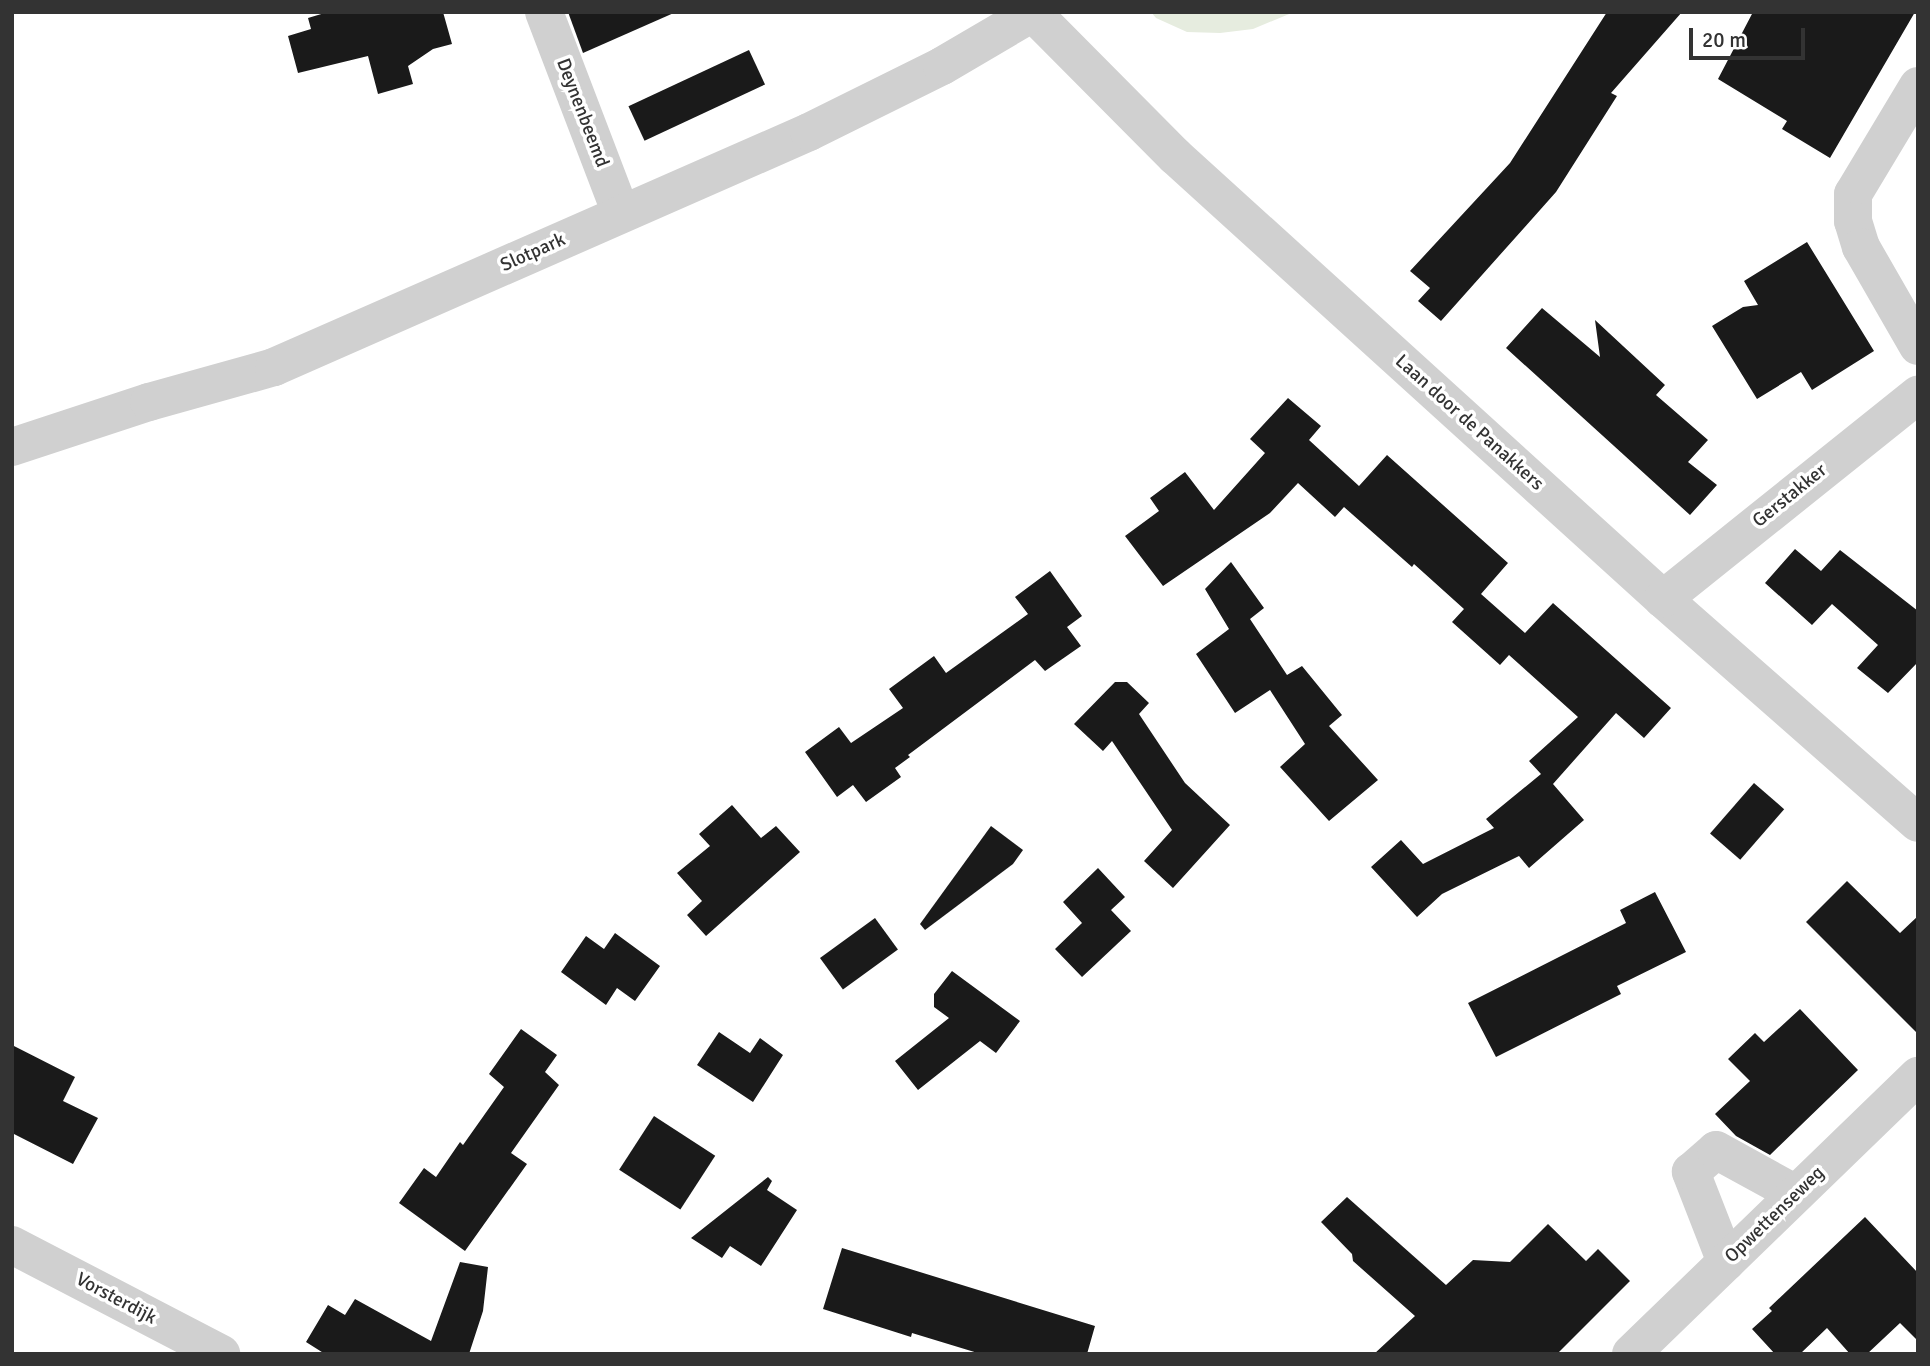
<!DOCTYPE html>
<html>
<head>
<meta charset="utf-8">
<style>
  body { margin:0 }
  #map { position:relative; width:1930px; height:1366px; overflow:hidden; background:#fff; font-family:Signika,sans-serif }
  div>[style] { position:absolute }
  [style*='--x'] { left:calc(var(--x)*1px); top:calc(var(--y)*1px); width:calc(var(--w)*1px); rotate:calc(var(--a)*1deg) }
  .green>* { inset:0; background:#e6ecdf }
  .building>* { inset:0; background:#1a1a1a; transform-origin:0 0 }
  .minor>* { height:38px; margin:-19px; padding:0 19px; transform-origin:19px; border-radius:19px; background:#d0d0d0 }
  span { translate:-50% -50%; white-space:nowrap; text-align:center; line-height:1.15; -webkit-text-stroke:7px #fff; paint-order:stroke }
  .street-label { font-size:19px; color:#333 }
  .frame { position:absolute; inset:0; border:14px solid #333; pointer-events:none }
  .scale { position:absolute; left:1689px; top:28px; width:116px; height:32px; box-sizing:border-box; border:4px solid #333; border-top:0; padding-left:9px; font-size:21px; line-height:24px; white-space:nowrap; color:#333; -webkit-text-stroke:5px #fff; paint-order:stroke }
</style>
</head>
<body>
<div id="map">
  <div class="green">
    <i style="clip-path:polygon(1151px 12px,1294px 12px,1253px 29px,1220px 33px,1187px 32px,1156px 18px)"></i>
  </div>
  <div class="building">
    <i style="clip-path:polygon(328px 12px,443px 12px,452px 44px,433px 49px,408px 66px,413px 84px,378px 94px,368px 56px,298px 73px,288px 36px,311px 29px,308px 18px)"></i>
    <i style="clip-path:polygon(568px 12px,676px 12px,583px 53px)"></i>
    <i style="clip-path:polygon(1607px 12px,1682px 12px,1611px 93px,1617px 96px,1556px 192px,1441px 321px,1418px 301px,1430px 288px,1410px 271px,1510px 163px)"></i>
    <i style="clip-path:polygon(1753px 12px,1915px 12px,1830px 158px,1782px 129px,1787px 121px,1718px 79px)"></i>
    <i style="left:749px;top:50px;width:38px;height:133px;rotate:65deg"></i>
    <i style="clip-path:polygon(1807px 242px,1874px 351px,1812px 390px,1801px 372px,1757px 399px,1712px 326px,1743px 307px,1758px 305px,1744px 281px)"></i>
    <i style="clip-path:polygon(1542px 308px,1600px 357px,1595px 320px,1665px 385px,1656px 395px,1708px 440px,1688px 462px,1717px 485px,1690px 515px,1506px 348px)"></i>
    <i style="clip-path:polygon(1288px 398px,1321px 426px,1309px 440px,1359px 486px,1387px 455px,1508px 563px,1481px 594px,1525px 633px,1553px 603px,1671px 708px,1644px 738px,1616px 713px,1553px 784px,1584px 820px,1529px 868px,1519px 856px,1442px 894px,1417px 917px,1371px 867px,1401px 840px,1423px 864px,1494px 828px,1486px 819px,1541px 774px,1529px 761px,1578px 717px,1509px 655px,1500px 665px,1452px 622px,1464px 609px,1414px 564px,1412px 567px,1344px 507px,1335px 517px,1298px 483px,1270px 513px,1163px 586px,1125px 536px,1159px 511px,1150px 498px,1185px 472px,1214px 510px,1265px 453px,1250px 439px)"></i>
    <i style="clip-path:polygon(1795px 549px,1821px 571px,1840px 550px,1918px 611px,1918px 662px,1888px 693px,1857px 668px,1878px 645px,1832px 604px,1812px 625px,1765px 583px)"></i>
    <i style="clip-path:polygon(1231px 562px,1264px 608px,1250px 619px,1287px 675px,1302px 666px,1342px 715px,1329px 726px,1378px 780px,1329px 821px,1280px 767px,1305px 744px,1270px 690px,1235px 713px,1196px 654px,1229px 629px,1205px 589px)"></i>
    <i style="clip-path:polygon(1050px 571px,1082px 616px,1067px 627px,1081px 646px,1045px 671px,1035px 660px,908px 755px,910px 757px,895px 768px,901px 777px,866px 802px,853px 785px,837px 797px,805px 752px,839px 727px,851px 743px,903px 708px,889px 689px,934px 656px,946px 673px,1028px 614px,1015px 597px)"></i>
    <i style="clip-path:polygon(1115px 682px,1127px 682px,1149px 703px,1139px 714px,1185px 783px,1230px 825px,1173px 888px,1144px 861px,1172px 830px,1112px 741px,1103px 751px,1074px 724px)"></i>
    <i style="left:1754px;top:783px;width:40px;height:67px;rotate:41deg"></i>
    <i style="clip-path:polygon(732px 805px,761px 838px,776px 826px,800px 852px,706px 936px,687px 915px,702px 901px,677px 873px,710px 846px,699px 834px)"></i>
    <i style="clip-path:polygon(991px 826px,1023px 850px,1013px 864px,925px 930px,920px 924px)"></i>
    <i style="clip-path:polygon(1098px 868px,1125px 897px,1111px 910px,1131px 931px,1082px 977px,1055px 949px,1082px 923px,1063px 902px)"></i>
    <i style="clip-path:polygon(1847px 881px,1900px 933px,1918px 916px,1918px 1034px,1806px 922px)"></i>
    <i style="clip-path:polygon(1655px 892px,1686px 952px,1617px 986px,1621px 994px,1496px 1057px,1468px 1003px,1626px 923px,1620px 910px)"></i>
    <i style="left:875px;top:918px;width:39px;height:68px;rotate:54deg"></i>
    <i style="clip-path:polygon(615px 933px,660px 966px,635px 1001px,617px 988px,606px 1005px,561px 972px,586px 936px,604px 949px)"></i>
    <i style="clip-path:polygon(952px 971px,1020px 1021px,996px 1053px,980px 1041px,918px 1090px,895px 1061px,949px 1018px,934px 1007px,934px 994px)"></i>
    <i style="clip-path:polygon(1800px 1009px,1858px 1070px,1770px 1155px,1736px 1136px,1715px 1114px,1750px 1081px,1728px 1059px,1755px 1033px,1764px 1042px)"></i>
    <i style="clip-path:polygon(521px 1029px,557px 1055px,545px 1072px,559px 1085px,511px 1153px,527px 1164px,465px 1251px,399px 1203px,424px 1168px,436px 1177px,460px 1142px,463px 1145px,504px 1087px,489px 1074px)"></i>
    <i style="clip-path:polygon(719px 1032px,750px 1053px,760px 1038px,783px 1055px,753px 1102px,697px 1065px)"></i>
    <i style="clip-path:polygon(12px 1045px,75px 1077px,63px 1101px,98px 1118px,73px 1164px,12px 1133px)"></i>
    <i style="left:654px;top:1116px;width:73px;height:64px;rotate:33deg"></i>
    <i style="clip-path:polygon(768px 1177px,772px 1181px,767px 1190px,797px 1210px,761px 1266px,730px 1246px,722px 1258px,691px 1238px)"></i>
    <i style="clip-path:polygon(1347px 1197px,1446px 1285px,1473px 1260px,1510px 1262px,1548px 1224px,1586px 1261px,1598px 1249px,1630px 1281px,1557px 1354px,1374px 1354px,1415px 1316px,1353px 1261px,1352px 1254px,1321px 1222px)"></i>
    <i style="clip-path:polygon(1865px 1217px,1918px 1273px,1918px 1341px,1900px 1323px,1867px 1354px,1850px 1354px,1827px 1328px,1800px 1354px,1775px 1354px,1752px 1329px,1772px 1311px,1769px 1308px)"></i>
    <i style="clip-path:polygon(842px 1248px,1095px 1326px,1087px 1354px,981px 1354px,912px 1333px,911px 1337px,823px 1309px)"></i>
    <i style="clip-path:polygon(460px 1262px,488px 1267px,483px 1311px,469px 1354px,325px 1354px,306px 1342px,328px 1305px,345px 1315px,355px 1299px,431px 1341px)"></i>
  </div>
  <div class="minor">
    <i style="--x:544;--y:12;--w:216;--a:69.1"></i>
    <i style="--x:1032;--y:12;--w:203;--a:45.2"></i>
    <i style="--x:1175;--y:156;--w:659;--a:42.23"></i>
    <i style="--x:1663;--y:599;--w:339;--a:41.3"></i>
    <i style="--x:1918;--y:86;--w:126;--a:121"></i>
    <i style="--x:1853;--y:194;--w:27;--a:90"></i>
    <i style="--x:1853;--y:221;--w:27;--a:73"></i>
    <i style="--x:1861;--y:247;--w:114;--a:60.1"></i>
    <i style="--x:12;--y:447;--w:144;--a:-18.2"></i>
    <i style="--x:149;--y:402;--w:130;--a:-15.6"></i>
    <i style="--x:274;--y:367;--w:584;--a:-23.71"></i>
    <i style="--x:809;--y:132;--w:148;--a:-26.4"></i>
    <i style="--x:942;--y:66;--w:107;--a:-30.4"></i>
    <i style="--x:1663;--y:599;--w:327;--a:-38.7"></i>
    <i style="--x:12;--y:1245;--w:236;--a:27.5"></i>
    <i style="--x:1726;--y:1262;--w:97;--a:-111.3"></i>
    <i style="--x:1691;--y:1172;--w:33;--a:-41"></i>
    <i style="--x:1716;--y:1150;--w:91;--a:28.8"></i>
    <i style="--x:1631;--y:1354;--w:400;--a:-44.1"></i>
  </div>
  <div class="street-label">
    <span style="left:582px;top:113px;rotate:69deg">Deynenbeemd</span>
    <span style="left:533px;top:253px;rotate:-24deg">Slotpark</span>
    <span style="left:1469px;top:423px;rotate:42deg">Laan door de Panakkers</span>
    <span style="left:1790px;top:496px;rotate:-39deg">Gerstakker</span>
    <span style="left:1775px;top:1215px;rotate:-44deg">Opwettenseweg</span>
    <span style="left:116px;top:1299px;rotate:28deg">Vorsterdijk</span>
  </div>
  <div class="frame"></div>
  <div class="scale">20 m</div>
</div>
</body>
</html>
